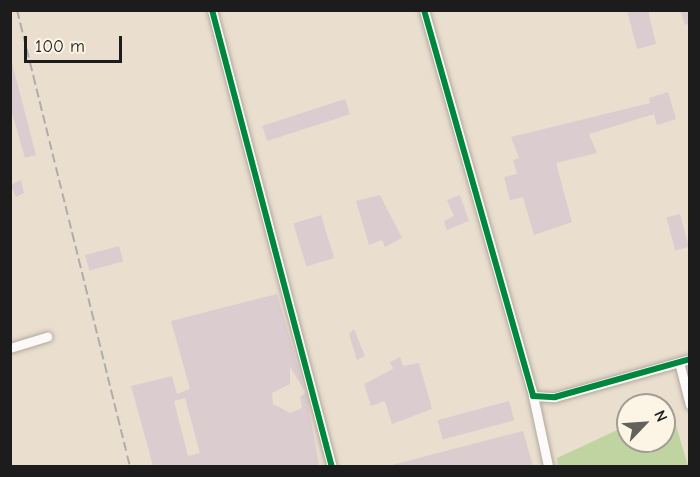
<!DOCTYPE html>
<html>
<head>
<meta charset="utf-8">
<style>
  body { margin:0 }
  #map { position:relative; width:700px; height:477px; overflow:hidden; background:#eadece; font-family:"Comic Neue",sans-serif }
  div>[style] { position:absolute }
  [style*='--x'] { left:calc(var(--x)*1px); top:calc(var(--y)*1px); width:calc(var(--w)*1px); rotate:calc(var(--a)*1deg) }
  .green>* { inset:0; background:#bfd4a0 }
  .building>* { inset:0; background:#dbcccf; transform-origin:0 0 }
  .roads { filter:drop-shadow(0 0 2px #b0a99f) drop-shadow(0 0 2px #b0a99f) }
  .minor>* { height:9px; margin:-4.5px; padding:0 4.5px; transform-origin:4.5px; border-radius:4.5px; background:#fcfaf8 }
  .rail>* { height:2px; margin-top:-1px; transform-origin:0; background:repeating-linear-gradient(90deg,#aeadaa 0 9px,transparent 0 13.5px) }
  .cycleway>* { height:6px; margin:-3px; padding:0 3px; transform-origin:3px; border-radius:3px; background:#00873e }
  span { translate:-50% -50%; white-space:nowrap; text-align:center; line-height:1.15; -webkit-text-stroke:5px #fcf5e5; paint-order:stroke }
  .frame { position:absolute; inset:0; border:12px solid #1c1c1c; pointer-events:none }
  .north { position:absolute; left:616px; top:393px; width:60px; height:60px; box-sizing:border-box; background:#fcf5e5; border:2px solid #a29e95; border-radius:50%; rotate:65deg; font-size:16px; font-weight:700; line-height:24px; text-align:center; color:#1c1c1c }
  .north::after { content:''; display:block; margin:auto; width:21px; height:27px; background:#64605a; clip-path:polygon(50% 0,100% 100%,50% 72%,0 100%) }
  .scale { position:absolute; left:24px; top:36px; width:98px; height:27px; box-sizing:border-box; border:3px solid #1c1c1c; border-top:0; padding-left:8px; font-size:18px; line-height:21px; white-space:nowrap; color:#1c1c1c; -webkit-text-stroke:4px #fcf5e5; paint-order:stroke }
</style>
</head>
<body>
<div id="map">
  <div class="green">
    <i style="clip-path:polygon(670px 405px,688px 466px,558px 466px,557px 458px,628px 425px,628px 441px,664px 441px,664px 408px)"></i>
  </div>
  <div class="building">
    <i style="clip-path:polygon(627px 10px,648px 10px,656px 44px,637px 49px)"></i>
    <i style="clip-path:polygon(680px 10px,690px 10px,690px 23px,685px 25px)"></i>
    <i style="clip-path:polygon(12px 63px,36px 155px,25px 158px,10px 106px)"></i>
    <i style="clip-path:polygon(668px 92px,676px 119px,657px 125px,654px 114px,589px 134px,597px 153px,556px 163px,572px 222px,534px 235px,523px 197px,510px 200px,504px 177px,517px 174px,513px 160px,519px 158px,511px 137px,650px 103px,649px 98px)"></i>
    <i style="left:345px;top:99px;width:16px;height:87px;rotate:72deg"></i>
    <i style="clip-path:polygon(21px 180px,24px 193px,16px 197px,11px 185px)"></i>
    <i style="clip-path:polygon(380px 195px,402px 238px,385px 247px,382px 240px,369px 245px,356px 201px)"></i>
    <i style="clip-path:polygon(460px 195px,469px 221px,447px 230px,444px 221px,454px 216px,447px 200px)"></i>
    <i style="left:680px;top:214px;width:34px;height:14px;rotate:75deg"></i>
    <i style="left:321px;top:215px;width:45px;height:29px;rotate:73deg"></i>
    <i style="left:119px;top:246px;width:16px;height:35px;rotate:75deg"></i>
    <i style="clip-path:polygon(evenodd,277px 294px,305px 391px,290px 367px,290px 384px,272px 393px,273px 404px,290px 413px,302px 408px,300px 397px,306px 393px,319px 465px,153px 466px,131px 386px,172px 376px,177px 394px,190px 389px,171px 321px,277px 294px,185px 398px,200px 453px,188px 456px,174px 401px,185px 398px)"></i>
    <i style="clip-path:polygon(354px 329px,365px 356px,357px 360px,349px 334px)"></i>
    <i style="clip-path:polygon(400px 357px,403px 366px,419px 363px,432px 409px,392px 424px,385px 401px,371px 406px,364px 384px,393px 369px,390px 362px)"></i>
    <i style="left:509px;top:401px;width:20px;height:74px;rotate:75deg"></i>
    <i style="clip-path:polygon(523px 431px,533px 466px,393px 466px,392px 465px)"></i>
  </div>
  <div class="roads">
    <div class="minor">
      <i style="--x:212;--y:10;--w:472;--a:75.3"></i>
      <i style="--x:424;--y:10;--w:401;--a:74.2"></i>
      <i style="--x:533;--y:396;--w:22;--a:3"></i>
      <i style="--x:555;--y:397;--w:140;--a:-15.7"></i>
      <i style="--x:10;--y:348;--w:39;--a:-17"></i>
      <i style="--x:679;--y:362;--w:44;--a:75.7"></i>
      <i style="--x:533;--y:396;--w:72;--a:77.9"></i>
    </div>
  </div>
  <div class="rail">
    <i style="--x:17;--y:10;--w:470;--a:76.1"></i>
  </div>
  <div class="cycleway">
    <i style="--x:212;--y:10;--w:472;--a:75.3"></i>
    <i style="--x:424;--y:10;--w:401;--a:74.2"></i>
    <i style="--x:533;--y:396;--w:22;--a:3"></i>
    <i style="--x:555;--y:397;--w:140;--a:-15.7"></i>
  </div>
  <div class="frame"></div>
  <div class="north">N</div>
  <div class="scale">100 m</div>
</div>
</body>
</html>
